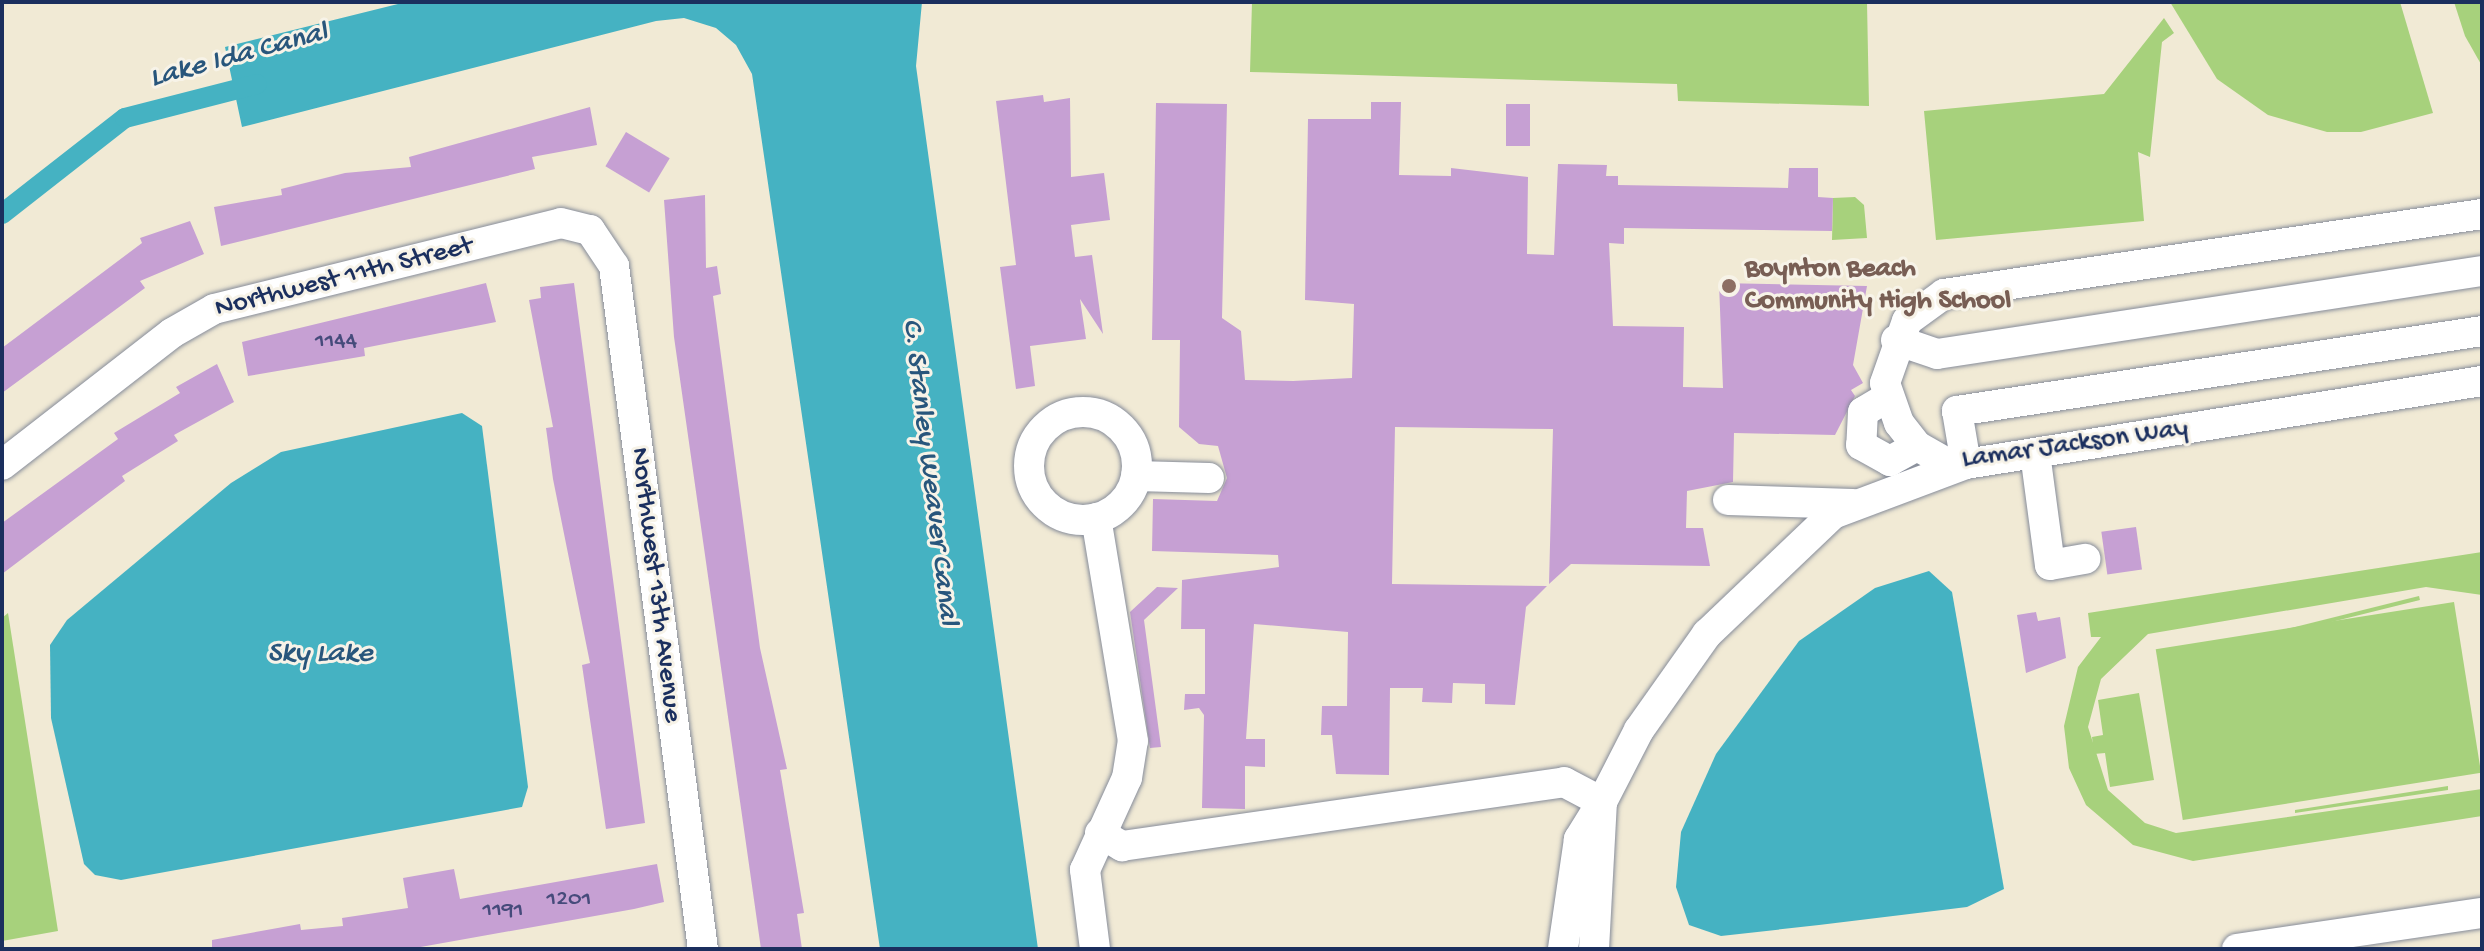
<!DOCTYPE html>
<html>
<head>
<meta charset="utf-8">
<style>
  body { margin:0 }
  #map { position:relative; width:2484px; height:951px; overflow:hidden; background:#f1ead5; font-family:"Gochi Hand",sans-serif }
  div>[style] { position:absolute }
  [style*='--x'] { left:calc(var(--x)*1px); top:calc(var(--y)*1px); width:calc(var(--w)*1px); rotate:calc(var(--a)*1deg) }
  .green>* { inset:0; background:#a7d17c; transform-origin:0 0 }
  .water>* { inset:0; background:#45b2c2 }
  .canal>* { height:20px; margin:-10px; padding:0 10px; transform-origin:10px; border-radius:10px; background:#45b2c2 }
  .building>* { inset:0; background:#c6a0d3; transform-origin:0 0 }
  .roads { filter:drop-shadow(0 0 2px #868c9a) drop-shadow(0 0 2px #868c9a) }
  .minor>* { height:30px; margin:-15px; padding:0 15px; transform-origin:15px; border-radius:15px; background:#fff }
  .minor>.ring { margin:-15px; padding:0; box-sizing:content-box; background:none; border:30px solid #fff; border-radius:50% }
  .dots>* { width:22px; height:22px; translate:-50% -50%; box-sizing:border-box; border:4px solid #f7f3e8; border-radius:50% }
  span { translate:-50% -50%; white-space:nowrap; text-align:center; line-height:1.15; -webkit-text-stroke:6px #f7f3e8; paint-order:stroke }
  .number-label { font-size:24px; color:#464b7b }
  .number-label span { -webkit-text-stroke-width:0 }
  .education-label { font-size:28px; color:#785e54; font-weight:700 }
  .left { translate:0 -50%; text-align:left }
  .street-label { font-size:28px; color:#1b2f5e }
  .water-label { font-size:30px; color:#28567c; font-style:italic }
  .frame { position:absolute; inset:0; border:4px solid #1b2f5e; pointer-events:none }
</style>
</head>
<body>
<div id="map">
  <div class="green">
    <i style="clip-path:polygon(1252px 2px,1867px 2px,1869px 106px,1678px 101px,1677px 84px,1250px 72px)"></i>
    <i style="clip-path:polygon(2170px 2px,2400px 2px,2433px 113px,2361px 132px,2327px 132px,2268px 115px,2217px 79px)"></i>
    <i style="clip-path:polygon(2454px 2px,2482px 2px,2482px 66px,2465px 36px)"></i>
    <i style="clip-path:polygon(2164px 18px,2174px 33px,2162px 42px,2150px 157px,2138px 152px,2144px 221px,1936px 240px,1924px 111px,2104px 94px)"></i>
    <i style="clip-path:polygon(1855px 197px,1864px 205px,1867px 238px,1832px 240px,1833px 198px)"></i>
    <i style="clip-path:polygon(2482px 552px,2482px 595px,2426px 587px,2148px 634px,2101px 679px,2088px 727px,2108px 790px,2145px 823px,2176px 833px,2482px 789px,2482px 816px,2193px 861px,2133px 845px,2086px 805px,2069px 768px,2064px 726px,2078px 667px,2101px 637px,2091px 637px,2088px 613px)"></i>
    <i style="left:2419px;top:596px;width:4px;height:156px;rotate:76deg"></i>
    <i style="left:2454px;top:602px;width:173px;height:302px;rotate:81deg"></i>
    <i style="clip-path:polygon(8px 613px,58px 931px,2px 941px,2px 618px)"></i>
    <i style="clip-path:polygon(2139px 693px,2154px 780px,2110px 787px,2105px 753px,2094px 754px,2092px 737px,2103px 735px,2098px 700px)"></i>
    <i style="clip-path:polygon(2448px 786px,2448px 790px,2295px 813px,2295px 810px)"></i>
  </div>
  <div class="water">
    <i style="clip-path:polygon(406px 2px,922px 2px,916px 66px,1038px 949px,880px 949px,752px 74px,736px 45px,716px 28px,684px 18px,656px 21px,242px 127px,225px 47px)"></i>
    <i style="clip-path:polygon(462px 413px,482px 426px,528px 787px,522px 807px,121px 880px,95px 875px,84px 864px,51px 718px,50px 645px,67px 620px,231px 483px,281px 452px)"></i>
    <i style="clip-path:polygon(1929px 571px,1952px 592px,2004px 889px,1967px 907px,1819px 925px,1721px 936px,1689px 925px,1676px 887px,1681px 832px,1716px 754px,1799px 641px,1875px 588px)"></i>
  </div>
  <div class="canal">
    <i style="--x:2;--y:214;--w:156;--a:-38"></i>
    <i style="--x:125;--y:118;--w:136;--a:-14.4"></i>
  </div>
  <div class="building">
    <i style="clip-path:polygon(1043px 95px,1044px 102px,1070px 98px,1071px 177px,1104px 173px,1110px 220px,1071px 225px,1075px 257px,1092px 255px,1103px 334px,1080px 299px,1086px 339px,1030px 346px,1035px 386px,1016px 389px,1000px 267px,1016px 265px,996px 101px)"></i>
    <i style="clip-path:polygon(1371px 102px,1401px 102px,1399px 175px,1451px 176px,1451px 168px,1528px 177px,1527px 254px,1554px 255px,1558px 164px,1607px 165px,1606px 176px,1618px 176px,1618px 185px,1788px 188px,1789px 168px,1818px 168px,1818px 197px,1833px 198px,1832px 231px,1624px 228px,1624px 244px,1609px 243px,1613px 326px,1684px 327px,1683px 387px,1723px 388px,1719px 283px,1867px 286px,1853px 365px,1863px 383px,1851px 390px,1855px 396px,1835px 435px,1734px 433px,1733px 482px,1687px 491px,1686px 528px,1703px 528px,1710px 566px,1571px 564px,1549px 584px,1553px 429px,1395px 427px,1392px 584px,1547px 586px,1526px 607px,1515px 705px,1485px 704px,1485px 684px,1453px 683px,1452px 703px,1422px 702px,1423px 688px,1390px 688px,1389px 775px,1336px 774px,1332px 735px,1321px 735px,1322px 706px,1347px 706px,1348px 632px,1254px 624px,1246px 739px,1265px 739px,1265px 767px,1245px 766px,1245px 809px,1202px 808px,1204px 715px,1199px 708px,1184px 710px,1185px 694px,1205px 694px,1205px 629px,1181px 629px,1182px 580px,1279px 567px,1278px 555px,1152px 551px,1153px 499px,1217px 501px,1227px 478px,1218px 446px,1199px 444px,1179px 427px,1180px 340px,1152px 340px,1156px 103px,1227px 104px,1222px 318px,1241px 331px,1245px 380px,1293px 381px,1352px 378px,1354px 304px,1305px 300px,1308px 119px,1371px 119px)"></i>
    <i style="left:1506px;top:104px;width:24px;height:42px"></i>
    <i style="clip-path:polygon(590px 107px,597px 145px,532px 157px,535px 169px,221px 246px,214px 207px,282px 195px,281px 189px,345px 173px,411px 167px,409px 157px)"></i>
    <i style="left:626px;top:132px;width:51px;height:40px;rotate:31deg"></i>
    <i style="clip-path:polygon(705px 195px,706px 268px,717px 266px,721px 294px,713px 296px,760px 648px,787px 769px,780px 770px,804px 913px,797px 914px,802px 949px,761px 949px,674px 337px,664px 200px)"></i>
    <i style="clip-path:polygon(190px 221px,204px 254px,140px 281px,145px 288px,2px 393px,2px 348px,142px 243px,140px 238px)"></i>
    <i style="clip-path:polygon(486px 283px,496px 322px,364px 348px,365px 356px,248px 376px,242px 342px)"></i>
    <i style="clip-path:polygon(574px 283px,645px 823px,606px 829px,582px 665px,590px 663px,553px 479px,546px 428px,553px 427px,529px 300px,541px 298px,540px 287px)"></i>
    <i style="clip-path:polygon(217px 364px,234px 402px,174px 435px,178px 441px,122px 476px,125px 481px,2px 574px,2px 523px,118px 439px,114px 433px,180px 393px,176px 387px)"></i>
    <i style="left:2136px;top:527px;width:43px;height:35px;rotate:82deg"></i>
    <i style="clip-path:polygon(1157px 587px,1178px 588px,1144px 620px,1161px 747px,1150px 748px,1130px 612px)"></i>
    <i style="clip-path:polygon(2036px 612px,2038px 621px,2060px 617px,2066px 658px,2026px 673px,2017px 615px)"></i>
    <i style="clip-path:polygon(657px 864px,664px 902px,634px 909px,415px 948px,212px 949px,212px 940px,300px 924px,301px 930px,343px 926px,342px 918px,408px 908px,403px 878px,454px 869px,460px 899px)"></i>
  </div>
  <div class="roads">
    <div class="minor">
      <i style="--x:1896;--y:340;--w:43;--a:18.9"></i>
      <i style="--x:1937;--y:354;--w:551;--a:-8.66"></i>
      <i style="--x:1888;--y:397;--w:29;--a:149"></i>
      <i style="--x:1863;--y:412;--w:33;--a:93"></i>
      <i style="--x:1861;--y:445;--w:33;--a:29"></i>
      <i style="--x:1890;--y:461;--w:31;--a:-29"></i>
      <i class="ring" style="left:1029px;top:412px;width:78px;height:78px"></i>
      <i style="--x:2035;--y:453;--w:113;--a:82.4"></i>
      <i style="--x:2050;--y:565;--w:36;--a:-10"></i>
      <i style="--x:1966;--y:464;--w:54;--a:-99.6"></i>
      <i style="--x:1957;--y:411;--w:531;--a:-8.66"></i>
      <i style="--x:2;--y:465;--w:215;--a:-37.8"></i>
      <i style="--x:172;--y:333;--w:48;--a:-29.7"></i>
      <i style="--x:214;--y:309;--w:357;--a:-13.9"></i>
      <i style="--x:561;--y:223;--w:30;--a:14"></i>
      <i style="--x:590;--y:230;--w:43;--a:56.3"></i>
      <i style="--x:614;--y:266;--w:689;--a:82.58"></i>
      <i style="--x:1954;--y:467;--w:43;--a:-150.4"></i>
      <i style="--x:1917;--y:446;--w:29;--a:-128"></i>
      <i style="--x:1899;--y:423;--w:42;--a:-109.3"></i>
      <i style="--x:1885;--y:383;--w:66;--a:-70.5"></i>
      <i style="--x:1907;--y:321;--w:46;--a:-36.1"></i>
      <i style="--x:1944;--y:294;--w:544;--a:-8.46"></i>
      <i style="--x:1136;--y:476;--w:73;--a:1.6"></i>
      <i style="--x:1728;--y:500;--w:125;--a:1.8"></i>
      <i style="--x:1100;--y:833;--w:26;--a:31"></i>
      <i style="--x:1122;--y:846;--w:447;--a:-8.2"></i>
      <i style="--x:1564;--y:782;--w:43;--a:27.8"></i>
      <i style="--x:1602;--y:802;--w:44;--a:121.9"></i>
      <i style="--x:1579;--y:839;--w:111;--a:98.3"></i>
      <i style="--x:1095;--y:949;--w:80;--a:-97.2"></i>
      <i style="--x:1085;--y:870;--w:101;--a:-65.5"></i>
      <i style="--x:1127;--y:778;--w:37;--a:-81"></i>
      <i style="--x:1133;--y:741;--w:226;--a:-99.4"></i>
      <i style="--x:1594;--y:949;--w:147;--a:-86.9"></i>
      <i style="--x:1602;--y:802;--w:81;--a:-62.8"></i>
      <i style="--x:1639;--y:730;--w:118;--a:-54.7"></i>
      <i style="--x:1707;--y:634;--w:174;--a:-43.6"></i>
      <i style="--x:1833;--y:514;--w:142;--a:-20.6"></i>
      <i style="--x:1966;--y:464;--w:523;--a:-9.14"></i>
      <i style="--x:2237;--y:949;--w:248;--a:-8.4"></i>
    </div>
  </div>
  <div class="dots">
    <i style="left:1729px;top:286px;background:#8d6e63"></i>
  </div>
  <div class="number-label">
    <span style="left:336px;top:342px">1144</span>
    <span style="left:569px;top:900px">1201</span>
    <span style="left:503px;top:911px">1191</span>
  </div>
  <div class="education-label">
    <span class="left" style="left:1745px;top:286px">Boynton Beach<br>Community High School</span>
  </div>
  <div class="street-label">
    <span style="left:344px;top:278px;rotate:-14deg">Northwest 11th Street</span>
    <span style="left:2075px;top:445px;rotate:-8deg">Lamar Jackson Way</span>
    <span style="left:655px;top:585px;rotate:83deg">Northwest 13th Avenue</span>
  </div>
  <div class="water-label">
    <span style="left:239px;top:57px;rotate:-15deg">Lake Ida Canal</span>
    <span style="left:928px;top:472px;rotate:83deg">C. Stanley Weaver Canal</span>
    <span style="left:320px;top:655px">Sky Lake</span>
  </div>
  <div class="frame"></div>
</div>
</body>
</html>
